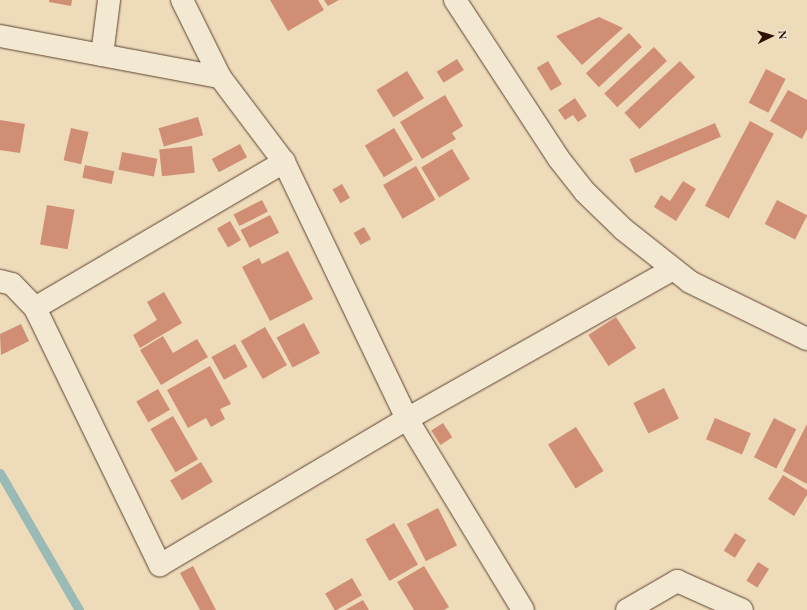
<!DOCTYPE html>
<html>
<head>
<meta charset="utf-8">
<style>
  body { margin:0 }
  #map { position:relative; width:807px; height:610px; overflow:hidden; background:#eddbba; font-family:"EB Garamond",serif }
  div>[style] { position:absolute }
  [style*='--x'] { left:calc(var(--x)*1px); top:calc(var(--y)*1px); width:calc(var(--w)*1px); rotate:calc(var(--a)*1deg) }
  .stream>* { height:9px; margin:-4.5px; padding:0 4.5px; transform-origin:4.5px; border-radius:4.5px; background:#9abab6 }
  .building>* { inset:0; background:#d08e75; transform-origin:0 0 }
  .roads { filter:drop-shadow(0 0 1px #5e4332) drop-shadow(0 0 1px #5e4332) }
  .minor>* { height:22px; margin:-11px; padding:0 11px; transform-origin:11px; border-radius:11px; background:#f3e8d2 }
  span { translate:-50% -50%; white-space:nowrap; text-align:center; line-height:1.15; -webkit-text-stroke:3.5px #f3e8d2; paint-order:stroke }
  .north { position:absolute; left:751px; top:16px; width:40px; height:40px; -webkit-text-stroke:3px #f3e8d2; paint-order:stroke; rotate:85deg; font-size:11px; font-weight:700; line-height:16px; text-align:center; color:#2f1005 }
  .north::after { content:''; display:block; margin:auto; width:14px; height:18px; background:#2f1005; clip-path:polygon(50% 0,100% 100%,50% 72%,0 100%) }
</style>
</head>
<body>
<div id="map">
  <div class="stream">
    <i style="--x:0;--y:473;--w:158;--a:60"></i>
  </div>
  <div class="building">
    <i style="clip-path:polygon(49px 0,72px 0,71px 6px,49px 2px)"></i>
    <i style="clip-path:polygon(270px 0,318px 0,324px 10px,288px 31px)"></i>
    <i style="clip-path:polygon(324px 0,339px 0,328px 6px)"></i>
    <i style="clip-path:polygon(599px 17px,623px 28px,582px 65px,556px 36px)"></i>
    <i style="left:629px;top:33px;width:19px;height:59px;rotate:47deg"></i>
    <i style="left:654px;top:47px;width:19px;height:68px;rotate:47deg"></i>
    <i style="left:457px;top:59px;width:13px;height:24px;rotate:58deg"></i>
    <i style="left:548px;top:61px;width:27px;height:13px;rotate:59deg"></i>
    <i style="left:680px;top:61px;width:22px;height:76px;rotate:47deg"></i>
    <i style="left:766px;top:69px;width:22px;height:38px;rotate:27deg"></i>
    <i style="left:407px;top:71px;width:32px;height:36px;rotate:58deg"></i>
    <i style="clip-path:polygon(788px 90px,807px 100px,807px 129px,802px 139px,770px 121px)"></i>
    <i style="clip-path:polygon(445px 95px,463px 126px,452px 133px,456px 139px,422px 159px,400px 122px)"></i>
    <i style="clip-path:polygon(575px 98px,587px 116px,578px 122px,573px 115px,565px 120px,558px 110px)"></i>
    <i style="left:198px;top:117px;width:19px;height:41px;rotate:74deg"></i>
    <i style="clip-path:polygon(0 120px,25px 124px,20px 153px,0 150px)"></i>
    <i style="left:750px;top:121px;width:27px;height:96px;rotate:28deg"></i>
    <i style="left:715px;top:123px;width:15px;height:93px;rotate:67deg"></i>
    <i style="left:71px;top:128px;width:18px;height:33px;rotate:13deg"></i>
    <i style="left:394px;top:128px;width:37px;height:34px;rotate:59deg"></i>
    <i style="left:240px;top:144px;width:15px;height:32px;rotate:62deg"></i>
    <i style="left:192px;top:146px;width:27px;height:33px;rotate:84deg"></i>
    <i style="left:452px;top:149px;width:35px;height:36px;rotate:59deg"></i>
    <i style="left:122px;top:152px;width:36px;height:18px;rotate:11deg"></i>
    <i style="left:85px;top:165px;width:30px;height:13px;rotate:12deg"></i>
    <i style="left:416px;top:166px;width:39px;height:38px;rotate:60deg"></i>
    <i style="clip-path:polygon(683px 181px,696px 189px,676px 221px,654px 207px,661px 195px,670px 201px)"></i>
    <i style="left:342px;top:184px;width:16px;height:11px;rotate:60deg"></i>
    <i style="left:262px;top:200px;width:13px;height:32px;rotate:63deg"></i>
    <i style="left:777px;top:200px;width:34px;height:27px;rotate:27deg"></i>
    <i style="left:47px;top:205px;width:28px;height:40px;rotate:10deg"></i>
    <i style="left:270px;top:215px;width:20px;height:33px;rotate:63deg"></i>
    <i style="left:230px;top:221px;width:22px;height:15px;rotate:60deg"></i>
    <i style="left:364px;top:227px;width:14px;height:12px;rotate:60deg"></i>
    <i style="clip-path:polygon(288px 251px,313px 299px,270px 321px,242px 267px,259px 258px,262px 264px)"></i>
    <i style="clip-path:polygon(164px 292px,182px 323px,140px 348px,133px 335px,157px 320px,147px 302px)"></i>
    <i style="left:616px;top:317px;width:37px;height:33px;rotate:57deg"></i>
    <i style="left:304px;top:323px;width:34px;height:31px;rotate:62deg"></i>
    <i style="clip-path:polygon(21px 324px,29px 341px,1px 355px,0 334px)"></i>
    <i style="left:265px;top:327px;width:44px;height:28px;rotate:60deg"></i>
    <i style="clip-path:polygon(163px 336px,173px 353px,197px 339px,208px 357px,161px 385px,140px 350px)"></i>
    <i style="left:235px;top:344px;width:26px;height:27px;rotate:61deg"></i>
    <i style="clip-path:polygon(210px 366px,231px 404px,220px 409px,225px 419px,211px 427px,206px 418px,188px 428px,167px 390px)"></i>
    <i style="left:664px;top:388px;width:34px;height:34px;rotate:64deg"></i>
    <i style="left:158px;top:389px;width:24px;height:25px;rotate:60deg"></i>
    <i style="left:173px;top:416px;width:50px;height:26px;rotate:60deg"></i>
    <i style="left:715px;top:418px;width:39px;height:23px;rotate:23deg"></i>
    <i style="left:774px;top:418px;width:25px;height:44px;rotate:27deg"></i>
    <i style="left:443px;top:423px;width:17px;height:14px;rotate:57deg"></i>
    <i style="clip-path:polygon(807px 424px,807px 484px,783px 471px)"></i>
    <i style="left:576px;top:427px;width:52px;height:33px;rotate:58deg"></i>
    <i style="left:201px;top:462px;width:23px;height:36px;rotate:59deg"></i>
    <i style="clip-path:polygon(783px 475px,807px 490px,807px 495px,794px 516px,768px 499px)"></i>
    <i style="left:438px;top:508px;width:42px;height:35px;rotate:63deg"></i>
    <i style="left:394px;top:523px;width:48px;height:33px;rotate:60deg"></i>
    <i style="left:735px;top:533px;width:13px;height:21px;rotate:32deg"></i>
    <i style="left:758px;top:562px;width:13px;height:22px;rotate:32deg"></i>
    <i style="clip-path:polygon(193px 566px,216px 610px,200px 610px,180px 573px)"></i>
    <i style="clip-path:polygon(424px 566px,449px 607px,444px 610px,414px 610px,397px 582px)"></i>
    <i style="left:352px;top:578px;width:20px;height:31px;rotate:60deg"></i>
    <i style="clip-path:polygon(363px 600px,369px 610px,345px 610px)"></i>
  </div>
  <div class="roads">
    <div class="minor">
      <i style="--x:182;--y:0;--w:86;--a:63.7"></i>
      <i style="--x:220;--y:77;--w:106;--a:53"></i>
      <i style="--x:284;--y:162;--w:285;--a:64.4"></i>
      <i style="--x:407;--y:419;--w:223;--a:58.7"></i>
      <i style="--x:455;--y:0;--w:190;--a:56.8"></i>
      <i style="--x:559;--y:159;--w:42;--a:51.8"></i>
      <i style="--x:585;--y:192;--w:53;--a:44.2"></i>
      <i style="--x:623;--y:229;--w:85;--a:38.3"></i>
      <i style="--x:690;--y:282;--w:130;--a:26"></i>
      <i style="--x:0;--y:36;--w:224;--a:10.6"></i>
      <i style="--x:102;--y:55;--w:55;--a:-82.7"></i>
      <i style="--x:0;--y:281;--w:12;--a:14"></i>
      <i style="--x:12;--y:284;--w:33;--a:46"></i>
      <i style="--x:35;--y:308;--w:286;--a:64.1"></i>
      <i style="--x:160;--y:565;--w:287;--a:-30.6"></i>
      <i style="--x:407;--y:419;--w:305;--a:-29.4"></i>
      <i style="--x:35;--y:308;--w:289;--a:-30.4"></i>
      <i style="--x:627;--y:610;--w:58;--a:-30.1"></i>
      <i style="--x:677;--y:581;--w:71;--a:24"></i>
    </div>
  </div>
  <div class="north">N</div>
</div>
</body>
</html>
